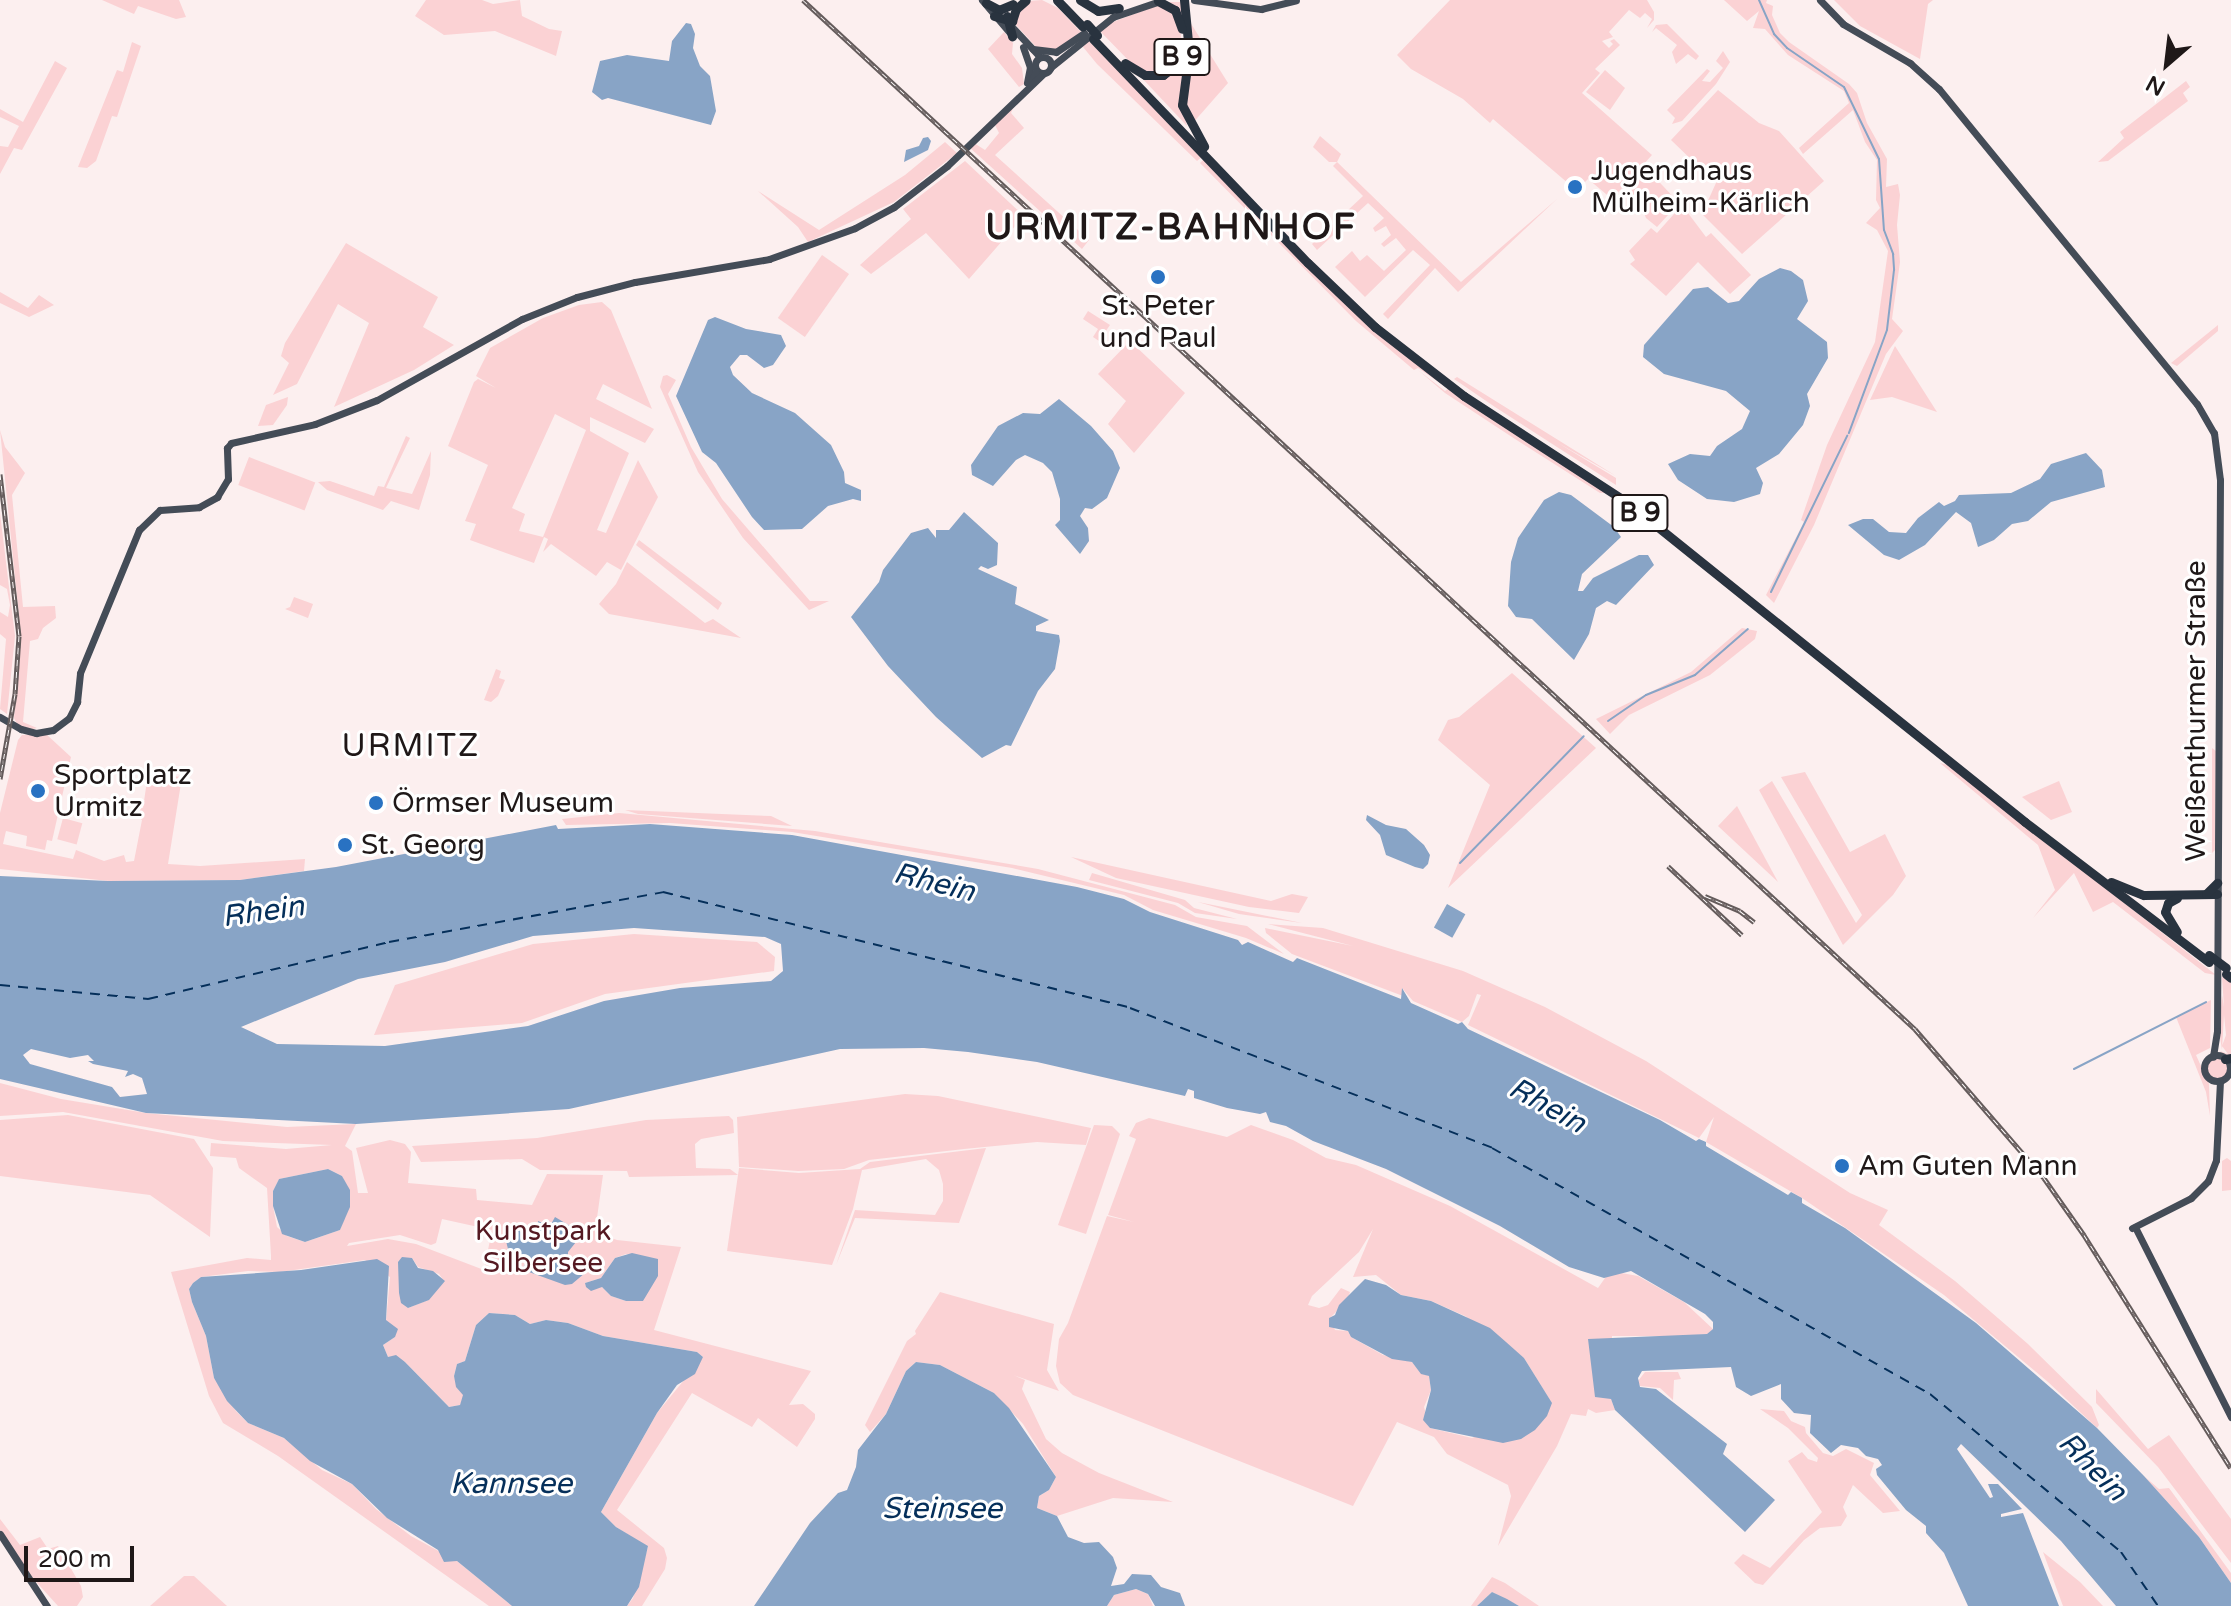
<!DOCTYPE html>
<html>
<head>
<meta charset="utf-8">
<style>
  body { margin:0 }
  #map { position:relative; width:2231px; height:1606px; overflow:hidden; background:#fcefef; font-family:"Varela Round",sans-serif }
  div>[style] { position:absolute }
  [style*='--x'] { left:calc(var(--x)*1px); top:calc(var(--y)*1px); width:calc(var(--w)*1px); rotate:calc(var(--a)*1deg) }
  .green>* { inset:0; background:#fbd2d4; transform-origin:0 0 }
  .round { border-radius:50% }
  .water>* { inset:0; background:#88a4c6; transform-origin:0 0 }
  .stream>* { height:2px; margin:-1px; padding:0 1px; transform-origin:1px; border-radius:1px; background:#88a4c6 }
  .ferry>* { height:2px; margin-top:-1px; transform-origin:0; background:repeating-linear-gradient(90deg,#052f5a 0 10px,transparent 0 18px) }
  .major>* { height:7px; margin:-3.5px; padding:0 3.5px; transform-origin:3.5px; border-radius:3.5px; background:#444c57 }
  .major>.ring { margin:-3.5px; padding:0; box-sizing:content-box; background:none; border:7px solid #444c57; border-radius:50% }
  .highway>* { height:9px; margin:-4.5px; padding:0 4.5px; transform-origin:4.5px; border-radius:4.5px; background:#29333f }
  .rail>* { height:5px; margin-top:-2.5px; transform-origin:0; background:repeating-linear-gradient(90deg,#fff 0 6px,#645b5b 0 12px); box-sizing:border-box; border-block:2px solid #645b5b }
  .highway-bridge>* { height:9px; margin:-4.5px; padding:0 4.5px; transform-origin:4.5px; border-radius:4.5px; background:#29333f }
  .dots>* { width:22px; height:22px; translate:-50% -50%; box-sizing:border-box; border:4px solid #fff; border-radius:50% }
  span { translate:-50% -50%; white-space:nowrap; text-align:center; line-height:1.15; -webkit-text-stroke:6px #fff; paint-order:stroke }
  .shield-label span { padding:2px 6px; background:#fff; border:2px solid; border-radius:6px; -webkit-text-stroke-width:0 }
  .shield-label { font-size:26px; color:#1f1818; font-weight:700 }
  .poi-label { font-size:28px; color:#1f1818 }
  .left { translate:0 -50%; text-align:left }
  .street-label { font-size:28px; color:#1f1818 }
  .park-label { font-size:28px; color:#551922 }
  .water-label { font-size:30px; color:#052f5a; font-style:italic }
  .quarter-label { font-size:32px; color:#1f1818; letter-spacing:2px }
  .district-label { font-size:36px; color:#1f1818; font-weight:700; letter-spacing:2px }
  .north { position:absolute; left:2127px; top:24px; width:80px; height:80px; -webkit-text-stroke:6px #fff; paint-order:stroke; rotate:208deg; font-size:22px; font-weight:700; line-height:32px; text-align:center; color:#1f1818 }
  .north::after { content:''; display:block; margin:auto; width:28px; height:36px; background:#1f1818; clip-path:polygon(50% 0,100% 100%,50% 72%,0 100%) }
  .scale { position:absolute; left:24px; top:1546px; width:110px; height:36px; box-sizing:border-box; border:4px solid #1f1818; border-top:0; padding-left:10px; font-size:24px; line-height:28px; white-space:nowrap; color:#1f1818; -webkit-text-stroke:6px #fff; paint-order:stroke }
</style>
</head>
<body>
<div id="map">
  <div class="green">
    <i style="clip-path:polygon(102px 0,179px 0,186px 17px,176px 19px,138px 6px,134px 14px)"></i>
    <i style="clip-path:polygon(426px 0,482px 0,493px 4px,520px 0,522px 16px,549px 29px,562px 31px,556px 56px,495px 31px,444px 35px,415px 16px)"></i>
    <i style="clip-path:polygon(1042px 0,1058px 8px,1081px 32px,1057px 50px,1038px 49px,1015px 24px,1016px 14px,1029px 1px)"></i>
    <i style="clip-path:polygon(1450px 0,1647px 0,1654px 12px,1654px 20px,1647px 28px,1652px 19px,1645px 13px,1640px 18px,1629px 10px,1609px 32px,1613px 37px,1602px 41px,1609px 48px,1613px 44px,1610px 41px,1614px 39px,1620px 45px,1595px 69px,1600px 73px,1582px 93px,1652px 155px,1612px 199px,1588px 179px,1583px 184px,1575px 177px,1569px 184px,1493px 119px,1490px 123px,1463px 99px,1411px 69px,1397px 55px)"></i>
    <i style="clip-path:polygon(1724px 0,1767px 0,1766px 3px,1773px 6px,1772px 15px,1780px 33px,1789px 42px,1849px 84px,1857px 93px,1867px 123px,1887px 159px,1886px 187px,1898px 184px,1900px 195px,1897px 225px,1900px 262px,1892px 319px,1903px 331px,1886px 354px,1814px 525px,1774px 603px,1766px 595px,1804px 522px,1801px 520px,1827px 445px,1875px 342px,1888px 251px,1877px 230px,1866px 223px,1880px 208px,1876px 200px,1877px 160px,1865px 142px,1853px 110px,1803px 154px,1799px 148px,1849px 103px,1844px 91px,1788px 55px,1765px 29px,1753px 28px,1759px 11px,1747px 21px)"></i>
    <i style="clip-path:polygon(1834px 0,1933px 0,1928px 4px,1920px 59px,1860px 26px)"></i>
    <i style="clip-path:polygon(1168px 2px,1182px 2px,1186px 27px,1188px 50px,1180px 97px,1187px 126px,1140px 76px,1168px 76px,1180px 66px,1185px 57px,1183px 22px)"></i>
    <i style="clip-path:polygon(1158px 5px,1170px 7px,1180px 24px,1182px 51px,1169px 71px,1151px 75px,1132px 64px,1097px 28px)"></i>
    <i style="clip-path:polygon(1190px 22px,1228px 83px,1192px 124px,1184px 106px)"></i>
    <i style="clip-path:polygon(1667px 24px,1699px 56px,1696px 60px,1688px 54px,1676px 64px,1672px 52px,1677px 45px,1656px 28px,1652px 32px,1656px 25px)"></i>
    <i style="clip-path:polygon(1004px 32px,1013px 43px,1012px 54px,1022px 68px,1024px 84px,1019px 87px,988px 49px)"></i>
    <i style="clip-path:polygon(1087px 39px,1203px 156px,1197px 161px,1097px 64px,1083px 47px)"></i>
    <i style="clip-path:polygon(132px 42px,141px 46px,117px 117px,112px 116px,96px 161px,87px 168px,78px 167px,117px 70px,123px 72px)"></i>
    <i style="clip-path:polygon(1723px 51px,1730px 62px,1716px 84px,1682px 121px,1672px 124px,1675px 118px,1667px 110px,1707px 69px,1710px 71px,1702px 81px,1710px 82px,1723px 68px,1716px 61px)"></i>
    <i style="clip-path:polygon(55px 61px,67px 68px,22px 150px,14px 148px,0 174px,0 146px,8px 147px,19px 126px,0 117px,0 109px,23px 122px)"></i>
    <i style="clip-path:polygon(1605px 70px,1625px 88px,1610px 110px,1586px 92px)"></i>
    <i style="clip-path:polygon(2186px 81px,2190px 87px,2183px 93px,2188px 101px,2108px 161px,2098px 162px,2124px 138px,2120px 132px)"></i>
    <i style="clip-path:polygon(1718px 90px,1759px 123px,1779px 131px,1824px 181px,1742px 254px,1702px 214px,1720px 174px,1698px 166px,1671px 140px)"></i>
    <i style="clip-path:polygon(1014px 106px,1011px 113px,1024px 128px,995px 155px,1089px 240px,1082px 249px,969px 147px,974px 143px,985px 150px,999px 133px,995px 125px)"></i>
    <i style="clip-path:polygon(1320px 136px,1341px 154px,1337px 162px,1329px 162px,1313px 147px)"></i>
    <i style="clip-path:polygon(945px 142px,957px 153px,894px 202px,808px 242px,798px 227px,758px 191px,819px 230px,905px 175px)"></i>
    <i style="clip-path:polygon(1204px 159px,1383px 338px,1446px 387px,1418px 368px,1414px 370px,1356px 321px,1200px 163px)"></i>
    <i style="clip-path:polygon(965px 161px,1024px 216px,969px 279px,926px 233px,871px 274px,860px 265px,911px 219px,903px 209px)"></i>
    <i style="clip-path:polygon(1337px 162px,1461px 282px,1557px 199px,1458px 292px,1435px 268px,1388px 319px,1383px 314px,1430px 265px,1413px 250px,1365px 297px,1335px 267px,1352px 251px,1360px 261px,1367px 255px,1384px 271px,1406px 250px,1396px 238px,1384px 247px,1381px 244px,1391px 235px,1386px 226px,1375px 232px,1373px 228px,1384px 218px,1368px 203px,1317px 250px,1312px 244px,1363px 196px,1333px 166px)"></i>
    <i style="clip-path:polygon(1647px 169px,1679px 203px,1657px 227px,1646px 218px,1637px 196px,1632px 197px,1628px 190px)"></i>
    <i style="clip-path:polygon(1682px 205px,1706px 237px,1711px 233px,1751px 275px,1730px 294px,1698px 262px,1666px 296px,1630px 264px,1635px 260px,1629px 251px,1651px 228px,1657px 233px)"></i>
    <i style="clip-path:polygon(346px 243px,438px 297px,423px 327px,454px 345px,414px 370px,334px 407px,369px 323px,338px 304px,297px 384px,273px 395px,289px 363px,281px 356px,285px 343px)"></i>
    <i style="left:822px;top:255px;width:33px;height:77px;rotate:35deg"></i>
    <i style="clip-path:polygon(0 292px,28px 308px,39px 295px,54px 305px,29px 317px,0 303px)"></i>
    <i style="clip-path:polygon(evenodd,602px 302px,611px 310px,652px 409px,603px 384px,596px 399px,654px 429px,645px 443px,590px 417px,590px 431px,629px 453px,597px 530px,606px 533px,638px 460px,658px 497px,621px 570px,607px 562px,596px 576px,551px 544px,543px 552px,548px 539px,544px 537px,534px 563px,470px 540px,476px 524px,465px 521px,488px 465px,448px 446px,474px 382px,478px 379px,496px 388px,476px 376px,490px 348px,543px 318px,579px 305px,602px 302px,555px 414px,586px 430px,543px 537px,519px 531px,525px 514px,512px 508px,555px 414px)"></i>
    <i style="clip-path:polygon(1088px 311px,1110px 325px,1099px 341px,1093px 337px,1098px 329px,1083px 319px)"></i>
    <i style="clip-path:polygon(2218px 325px,2218px 331px,2177px 366px,2171px 363px)"></i>
    <i style="clip-path:polygon(1130px 341px,1185px 393px,1134px 453px,1108px 424px,1126px 401px,1098px 374px)"></i>
    <i style="clip-path:polygon(1895px 346px,1937px 412px,1892px 397px,1870px 400px)"></i>
    <i style="clip-path:polygon(1418px 370px,1445px 391px,1449px 388px,1608px 493px,1600px 493px,1515px 439px,1445px 393px)"></i>
    <i style="clip-path:polygon(667px 375px,676px 380px,668px 394px,691px 447px,722px 499px,810px 601px,829px 601px,809px 610px,743px 538px,698px 472px,660px 387px,663px 376px)"></i>
    <i style="clip-path:polygon(1457px 377px,1616px 476px,1558px 443px,1616px 478px,1616px 485px,1495px 407px,1454px 379px)"></i>
    <i style="clip-path:polygon(288px 397px,287px 405px,273px 425px,258px 426px,266px 405px)"></i>
    <i style="clip-path:polygon(0 430px,5px 447px,25px 473px,12px 495px,23px 607px,55px 606px,56px 618px,43px 628px,38px 639px,30px 641px,23px 722px,37px 728px,29px 730px,18px 726px,14px 718px,21px 636px)"></i>
    <i style="clip-path:polygon(406px 436px,410px 438px,386px 488px,412px 494px,431px 451px,430px 475px,419px 510px,391px 501px,383px 510px,327px 490px,318px 482px,330px 481px,374px 496px,378px 486px,384px 487px)"></i>
    <i style="left:249px;top:457px;width:71px;height:30px;rotate:21deg"></i>
    <i style="clip-path:polygon(0 513px,15px 636px,7px 714px,0 709px,6px 639px,0 634px,0 612px,8px 617px,10px 605px,7px 589px,0 585px)"></i>
    <i style="clip-path:polygon(639px 540px,722px 603px,718px 610px,636px 545px)"></i>
    <i style="clip-path:polygon(627px 562px,705px 623px,713px 619px,741px 638px,609px 614px,599px 604px,616px 584px)"></i>
    <i style="clip-path:polygon(294px 597px,313px 604px,308px 618px,285px 609px,290px 607px)"></i>
    <i style="clip-path:polygon(1742px 628px,1757px 631px,1755px 639px,1710px 675px,1629px 715px,1610px 734px,1596px 719px,1691px 672px)"></i>
    <i style="clip-path:polygon(496px 669px,501px 671px,499px 678px,505px 680px,498px 696px,491px 702px,484px 700px)"></i>
    <i style="clip-path:polygon(1512px 673px,1596px 748px,1448px 888px,1490px 785px,1438px 740px,1448px 720px,1459px 717px)"></i>
    <i style="clip-path:polygon(46px 734px,71px 757px,52px 841px,47px 840px,45px 850px,26px 846px,27px 836px,6px 831px,3px 844px,73px 859px,76px 850px,104px 861px,124px 855px,126px 862px,134px 861px,142px 820px,135px 814px,135px 808px,143px 808px,148px 774px,182px 777px,168px 864px,200px 866px,305px 859px,304px 871px,240px 880px,108px 881px,0 869px,0 813px,18px 740px,22px 735px)"></i>
    <i style="clip-path:polygon(2212px 748px,2216px 751px,2215px 850px,2212px 853px)"></i>
    <i style="clip-path:polygon(1940px 763px,1948px 765px,2216px 975px,2205px 973px,2113px 902px,2093px 912px,2074px 873px,2033px 918px,2055px 890px,2038px 845px)"></i>
    <i style="clip-path:polygon(1805px 772px,1850px 852px,1885px 834px,1906px 876px,1893px 895px,1843px 945px,1759px 790px,1772px 781px,1856px 923px,1862px 915px,1781px 777px)"></i>
    <i style="clip-path:polygon(2059px 781px,2072px 812px,2051px 820px,2022px 797px)"></i>
    <i style="clip-path:polygon(1737px 806px,1778px 882px,1718px 826px)"></i>
    <i style="clip-path:polygon(625px 810px,771px 816px,792px 826px,638px 814px)"></i>
    <i style="clip-path:polygon(619px 813px,815px 831px,1038px 869px,1175px 905px,1196px 917px,1247px 926px,1284px 954px,1246px 938px,1153px 910px,1124px 895px,1012px 868px,792px 832px,670px 823px,566px 825px,562px 819px)"></i>
    <i style="left:63px;top:818px;width:20px;height:22px;rotate:15deg"></i>
    <i style="clip-path:polygon(1071px 857px,1271px 901px,1292px 894px,1308px 897px,1299px 913px,1249px 907px,1116px 878px)"></i>
    <i style="clip-path:polygon(1092px 873px,1185px 900px,1194px 908px,1237px 919px,1195px 913px,1178px 903px,1089px 880px)"></i>
    <i style="clip-path:polygon(1198px 902px,1302px 923px,1239px 914px)"></i>
    <i style="clip-path:polygon(1268px 924px,1323px 928px,1463px 971px,1545px 1007px,1646px 1061px,1850px 1193px,1888px 1210px,1879px 1225px,1955px 1281px,2028px 1344px,2092px 1407px,2099px 1425px,2097px 1428px,2048px 1382px,1944px 1295px,1802px 1198px,1706px 1142px,1714px 1117px,1699px 1138px,1468px 1025px,1481px 995px,1477px 994px,1469px 1016px,1462px 1022px,1413px 1001px,1402px 988px,1403px 996px,1292px 954px,1266px 933px,1265px 928px,1353px 946px)"></i>
    <i style="clip-path:polygon(634px 934px,757px 942px,775px 957px,774px 971px,605px 994px,522px 1023px,374px 1035px,395px 985px,533px 944px)"></i>
    <i style="clip-path:polygon(2222px 977px,2231px 982px,2231px 1056px,2225px 1057px,2220px 1051px,2228px 1054px,2222px 1046px,2226px 1035px,2224px 1015px,2222px 1050px,2219px 1030px,2222px 995px,2224px 1007px)"></i>
    <i style="clip-path:polygon(2211px 1000px,2210px 1048px,2196px 1055px,2209px 1084px,2210px 1116px,2206px 1092px,2176px 1017px)"></i>
    <i class="round" style="left:2206px;top:1057px;width:22px;height:22px"></i>
    <i style="clip-path:polygon(evenodd,0 1083px,61px 1099px,146px 1113px,287px 1127px,356px 1124px,345px 1146px,352px 1151px,358px 1193px,368px 1193px,356px 1148px,390px 1140px,405px 1144px,411px 1152px,408px 1183px,476px 1189px,477px 1200px,532px 1205px,547px 1174px,603px 1175px,595px 1232px,617px 1240px,681px 1247px,654px 1330px,811px 1371px,789px 1405px,803px 1404px,815px 1414px,815px 1419px,797px 1447px,758px 1418px,752px 1427px,692px 1393px,617px 1510px,664px 1548px,667px 1558px,665px 1569px,642px 1606px,627px 1606px,633px 1598px,648px 1547px,616px 1527px,601px 1512px,657px 1413px,703px 1357px,697px 1352px,603px 1336px,568px 1323px,546px 1320px,530px 1324px,515px 1315px,489px 1313px,476px 1325px,465px 1361px,457px 1364px,454px 1376px,464px 1395px,460px 1405px,449px 1407px,405px 1362px,388px 1357px,383px 1345px,395px 1337px,386px 1321px,390px 1277px,365px 1260px,280px 1272px,248px 1271px,201px 1277px,193px 1283px,189px 1289px,192px 1302px,206px 1336px,214px 1378px,236px 1411px,248px 1423px,284px 1438px,322px 1470px,352px 1484px,376px 1509px,411px 1536px,457px 1561px,512px 1606px,489px 1606px,278px 1456px,223px 1423px,209px 1396px,171px 1272px,247px 1258px,271px 1260px,271px 1256px,267px 1188px,239px 1168px,236px 1158px,210px 1156px,211px 1143px,286px 1149px,332px 1145px,223px 1141px,63px 1112px,0 1116px,0 1083px,328px 1169px,342px 1176px,350px 1200px,340px 1230px,305px 1242px,287px 1236px,277px 1227px,273px 1206px,273px 1191px,279px 1179px,328px 1169px,0 1083px,442px 1219px,492px 1230px,484px 1270px,416px 1244px,388px 1239px,347px 1246px,349px 1243px,400px 1235px,431px 1245px,436px 1243px,442px 1219px,0 1083px,626px 1254px,638px 1256px,649px 1286px,643px 1301px,626px 1301px,611px 1296px,602px 1287px,585px 1283px,601px 1278px,615px 1258px,626px 1254px,0 1083px,412px 1258px,418px 1267px,439px 1274px,444px 1281px,428px 1300px,408px 1308px,399px 1293px,400px 1280px,412px 1258px)"></i>
    <i style="clip-path:polygon(905px 1094px,938px 1096px,1091px 1128px,1086px 1145px,1037px 1142px,964px 1149px,869px 1160px,844px 1169px,798px 1171px,739px 1167px,737px 1117px)"></i>
    <i style="clip-path:polygon(68px 1115px,194px 1139px,213px 1168px,210px 1237px,150px 1195px,0 1176px,0 1120px)"></i>
    <i style="clip-path:polygon(729px 1116px,733px 1120px,734px 1133px,701px 1139px,695px 1144px,696px 1168px,730px 1169px,738px 1175px,629px 1177px,627px 1171px,540px 1170px,522px 1159px,421px 1162px,412px 1146px,537px 1138px,646px 1120px)"></i>
    <i style="clip-path:polygon(evenodd,1149px 1118px,1227px 1137px,1251px 1125px,1293px 1140px,1326px 1158px,1356px 1165px,1450px 1206px,1598px 1288px,1610px 1271px,1638px 1276px,1684px 1302px,1713px 1329px,1708px 1334px,1687px 1336px,1612px 1336px,1611px 1399px,1615px 1410px,1596px 1413px,1588px 1409px,1586px 1416px,1571px 1414px,1557px 1446px,1498px 1546px,1511px 1496px,1508px 1485px,1447px 1454px,1434px 1437px,1397px 1422px,1353px 1506px,1073px 1395px,1060px 1383px,1056px 1366px,1059px 1339px,1068px 1323px,1107px 1216px,1134px 1222px,1108px 1215px,1136px 1139px,1129px 1136px,1136px 1123px,1149px 1118px,1373px 1229px,1353px 1277px,1376px 1275px,1401px 1295px,1431px 1301px,1465px 1316px,1524px 1358px,1551px 1402px,1472px 1438px,1430px 1428px,1424px 1407px,1431px 1390px,1429px 1376px,1421px 1373px,1412px 1362px,1383px 1355px,1351px 1337px,1348px 1331px,1335px 1330px,1330px 1318px,1347px 1301px,1350px 1292px,1341px 1288px,1328px 1305px,1319px 1308px,1308px 1305px,1312px 1296px,1359px 1252px,1373px 1229px)"></i>
    <i style="clip-path:polygon(1094px 1125px,1112px 1126px,1120px 1134px,1086px 1234px,1058px 1225px)"></i>
    <i style="clip-path:polygon(986px 1148px,959px 1223px,855px 1218px,836px 1265px,855px 1210px,935px 1215px,943px 1201px,943px 1184px,939px 1170px,926px 1159px,862px 1170px,853px 1209px,832px 1265px,727px 1251px,739px 1168px,799px 1173px,860px 1169px,870px 1162px)"></i>
    <i style="clip-path:polygon(2227px 1158px,2231px 1161px,2231px 1190px,2222px 1191px,2222px 1161px)"></i>
    <i style="clip-path:polygon(940px 1292px,1054px 1324px,1047px 1370px,1059px 1391px,1013px 1375px,1025px 1380px,1022px 1389px,1046px 1439px,1062px 1453px,1099px 1473px,1173px 1502px,1113px 1498px,1057px 1516px,1037px 1508px,1039px 1496px,1049px 1490px,1056px 1477px,1023px 1424px,994px 1393px,940px 1365px,916px 1362px,906px 1371px,886px 1414px,870px 1432px,865px 1425px,907px 1341px,916px 1334px,915px 1331px)"></i>
    <i style="clip-path:polygon(1645px 1372px,1678px 1372px,1681px 1379px,1674px 1380px,1673px 1400px,1660px 1388px,1640px 1386px,1638px 1381px)"></i>
    <i style="clip-path:polygon(2096px 1389px,2148px 1449px,2169px 1435px,2231px 1519px,2231px 1563px,2158px 1467px,2096px 1403px)"></i>
    <i style="clip-path:polygon(1760px 1409px,1784px 1411px,1791px 1421px,1805px 1427px,1806px 1433px,1823px 1453px,1833px 1456px,1846px 1449px,1874px 1463px,1870px 1475px,1900px 1511px,1883px 1513px,1853px 1485px,1843px 1507px,1847px 1516px,1841px 1526px,1820px 1528px,1804px 1540px,1763px 1585px,1755px 1583px,1734px 1563px,1743px 1554px,1770px 1568px,1822px 1512px,1788px 1461px,1802px 1452px,1808px 1459px,1817px 1462px,1818px 1458px,1788px 1428px)"></i>
    <i style="clip-path:polygon(2144px 1476px,2159px 1489px,2169px 1488px,2231px 1573px,2231px 1583px,2199px 1537px)"></i>
    <i style="clip-path:polygon(0 1519px,20px 1545px,40px 1537px,48px 1549px,58px 1546px,81px 1586px,83px 1597px,77px 1606px,58px 1606px,29px 1574px,0 1530px)"></i>
    <i style="clip-path:polygon(2043px 1552px,2080px 1582px,2103px 1606px,2063px 1606px)"></i>
    <i style="clip-path:polygon(184px 1576px,194px 1576px,227px 1606px,150px 1606px)"></i>
    <i style="clip-path:polygon(1492px 1577px,1505px 1583px,1539px 1606px,1519px 1606px,1492px 1592px,1477px 1606px,1471px 1606px)"></i>
    <i style="clip-path:polygon(1136px 1589px,1148px 1594px,1153px 1606px,1107px 1606px,1114px 1595px)"></i>
  </div>
  <div class="water">
    <i style="clip-path:polygon(686px 23px,691px 24px,695px 34px,693px 48px,700px 66px,710px 76px,716px 111px,711px 125px,608px 98px,602px 100px,592px 92px,600px 61px,627px 55px,669px 61px,672px 41px)"></i>
    <i style="clip-path:polygon(928px 137px,931px 141px,928px 150px,904px 162px,906px 150px,919px 146px,923px 138px)"></i>
    <i style="clip-path:polygon(1780px 268px,1791px 271px,1803px 280px,1808px 301px,1797px 319px,1827px 342px,1828px 358px,1807px 394px,1810px 406px,1803px 425px,1779px 454px,1756px 468px,1763px 483px,1760px 494px,1734px 502px,1707px 499px,1678px 480px,1668px 464px,1690px 454px,1710px 456px,1717px 446px,1742px 429px,1750px 411px,1726px 391px,1664px 374px,1643px 357px,1644px 345px,1693px 289px,1708px 287px,1728px 303px,1739px 301px,1759px 279px)"></i>
    <i style="clip-path:polygon(715px 317px,746px 329px,781px 335px,786px 346px,773px 365px,764px 368px,747px 355px,740px 355px,730px 367px,733px 375px,752px 393px,795px 413px,831px 445px,844px 472px,845px 483px,861px 490px,861px 501px,853px 499px,828px 506px,802px 529px,764px 530px,752px 517px,716px 463px,702px 452px,676px 396px,708px 320px)"></i>
    <i style="clip-path:polygon(1059px 399px,1091px 426px,1113px 451px,1120px 468px,1107px 498px,1092px 509px,1085px 508px,1080px 516px,1088px 528px,1089px 541px,1080px 554px,1055px 525px,1060px 520px,1060px 499px,1052px 472px,1043px 463px,1025px 455px,1016px 460px,993px 486px,972px 475px,971px 465px,998px 426px,1023px 413px,1040px 414px)"></i>
    <i style="clip-path:polygon(2086px 453px,2102px 470px,2105px 487px,2051px 502px,2028px 521px,2012px 524px,1994px 540px,1978px 547px,1971px 523px,1956px 512px,1925px 545px,1899px 560px,1884px 555px,1848px 525px,1863px 519px,1873px 519px,1889px 532px,1906px 533px,1918px 518px,1939px 502px,1944px 506px,1955px 501px,1959px 495px,2011px 493px,2040px 479px,2051px 464px)"></i>
    <i style="clip-path:polygon(1559px 492px,1571px 495px,1614px 527px,1621px 537px,1582px 574px,1578px 591px,1583px 591px,1593px 578px,1639px 555px,1648px 555px,1654px 565px,1616px 605px,1607px 601px,1596px 608px,1589px 634px,1574px 660px,1532px 619px,1516px 617px,1508px 606px,1511px 562px,1518px 538px,1544px 500px)"></i>
    <i style="clip-path:polygon(964px 512px,998px 543px,997px 565px,988px 569px,981px 566px,978px 569px,1017px 587px,1015px 604px,1049px 620px,1036px 626px,1036px 631px,1059px 635px,1060px 641px,1055px 669px,1038px 691px,1011px 746px,1006px 745px,982px 758px,936px 717px,888px 666px,851px 617px,879px 582px,883px 570px,911px 533px,928px 528px,936px 538px,936px 530px,949px 530px)"></i>
    <i style="clip-path:polygon(1367px 815px,1386px 825px,1406px 829px,1424px 845px,1430px 855px,1428px 864px,1423px 869px,1415px 867px,1386px 855px,1380px 835px,1366px 820px)"></i>
    <i style="clip-path:polygon(evenodd,650px 824px,792px 835px,1077px 887px,1124px 899px,1150px 912px,1238px 940px,1242px 945px,1248px 942px,1293px 962px,1297px 958px,1401px 999px,1402px 988px,1411px 1003px,1458px 1024px,1462px 1022px,1468px 1029px,1660px 1120px,1696px 1141px,1699px 1139px,1706px 1142px,1706px 1146px,1788px 1195px,1791px 1192px,1802px 1198px,1802px 1203px,1845px 1228px,1976px 1323px,2097px 1428px,2144px 1476px,2199px 1537px,2231px 1583px,2231px 1606px,2116px 1606px,2061px 1541px,1961px 1444px,1957px 1449px,1990px 1498px,1993px 1497px,1988px 1484px,1998px 1484px,2022px 1509px,2001px 1514px,2001px 1517px,2023px 1513px,2059px 1606px,1968px 1606px,1944px 1553px,1926px 1533px,1926px 1526px,1906px 1510px,1877px 1475px,1876px 1469px,1882px 1465px,1878px 1459px,1866px 1456px,1858px 1448px,1841px 1445px,1831px 1453px,1810px 1433px,1811px 1415px,1794px 1413px,1781px 1399px,1781px 1384px,1751px 1396px,1736px 1387px,1731px 1367px,1642px 1371px,1638px 1378px,1640px 1387px,1656px 1389px,1727px 1444px,1723px 1454px,1775px 1500px,1745px 1532px,1615px 1410px,1611px 1399px,1595px 1397px,1588px 1339px,1707px 1334px,1713px 1329px,1713px 1322px,1705px 1314px,1631px 1271px,1604px 1278px,1569px 1267px,1500px 1226px,1386px 1169px,1313px 1141px,1286px 1126px,1270px 1122px,1266px 1112px,1260px 1114px,1227px 1108px,1194px 1098px,1194px 1091px,1188px 1089px,1185px 1096px,1037px 1062px,968px 1052px,924px 1048px,840px 1049px,569px 1109px,356px 1124px,146px 1113px,0 1079px,0 876px,108px 881px,240px 880px,336px 867px,556px 825px,558px 829px,650px 824px,634px 928px,765px 937px,781px 944px,783px 971px,771px 981px,680px 988px,604px 1001px,528px 1026px,385px 1046px,277px 1044px,241px 1027px,358px 979px,445px 962px,533px 936px,634px 928px,650px 824px,31px 1049px,70px 1058px,88px 1055px,94px 1061px,88px 1061px,93px 1064px,128px 1071px,125px 1077px,133px 1074px,142px 1078px,147px 1094px,120px 1097px,112px 1087px,30px 1064px,23px 1055px,31px 1049px)"></i>
    <i style="left:1447px;top:904px;width:21px;height:27px;rotate:29deg"></i>
    <i style="clip-path:polygon(328px 1169px,342px 1176px,350px 1190px,350px 1207px,340px 1230px,305px 1242px,282px 1234px,273px 1206px,273px 1191px,279px 1179px)"></i>
    <i style="clip-path:polygon(555px 1217px,577px 1230px,576px 1242px,568px 1252px,568px 1258px,598px 1262px,572px 1284px,565px 1285px,529px 1272px,523px 1268px,526px 1262px,509px 1261px,506px 1256px,508px 1249px,505px 1237px,513px 1226px,528px 1237px,537px 1234px,538px 1221px,550px 1226px)"></i>
    <i style="clip-path:polygon(632px 1253px,658px 1259px,658px 1276px,643px 1301px,626px 1301px,611px 1296px,602px 1287px,591px 1291px,586px 1287px,585px 1283px,601px 1278px,615px 1258px)"></i>
    <i style="clip-path:polygon(402px 1257px,412px 1258px,418px 1268px,433px 1271px,445px 1281px,429px 1300px,408px 1308px,401px 1303px,399px 1293px,398px 1262px)"></i>
    <i style="clip-path:polygon(377px 1259px,389px 1266px,386px 1320px,398px 1329px,395px 1337px,383px 1345px,388px 1357px,396px 1355px,405px 1362px,449px 1407px,460px 1405px,463px 1395px,456px 1387px,454px 1376px,457px 1364px,465px 1361px,476px 1325px,489px 1313px,515px 1315px,530px 1324px,546px 1320px,568px 1323px,603px 1336px,697px 1352px,703px 1357px,695px 1374px,677px 1385px,657px 1413px,601px 1512px,616px 1527px,648px 1546px,639px 1587px,627px 1606px,512px 1606px,457px 1561px,444px 1562px,438px 1550px,387px 1518px,352px 1484px,310px 1461px,284px 1438px,248px 1423px,227px 1401px,214px 1378px,206px 1336px,192px 1302px,189px 1289px,193px 1283px,201px 1277px,301px 1270px)"></i>
    <i style="clip-path:polygon(1365px 1279px,1386px 1285px,1401px 1295px,1431px 1301px,1490px 1328px,1506px 1342px,1524px 1358px,1552px 1403px,1547px 1416px,1535px 1430px,1521px 1439px,1503px 1443px,1430px 1428px,1423px 1420px,1431px 1390px,1429px 1376px,1421px 1374px,1412px 1362px,1392px 1359px,1351px 1337px,1348px 1331px,1329px 1327px,1329px 1318px,1335px 1315px,1339px 1305px)"></i>
    <i style="clip-path:polygon(916px 1362px,940px 1365px,994px 1393px,1009px 1408px,1056px 1477px,1049px 1490px,1039px 1496px,1037px 1508px,1057px 1516px,1068px 1537px,1084px 1543px,1099px 1542px,1113px 1557px,1117px 1568px,1111px 1586px,1124px 1584px,1132px 1574px,1151px 1575px,1161px 1587px,1180px 1593px,1185px 1606px,1155px 1606px,1148px 1594px,1136px 1589px,1114px 1595px,1107px 1606px,754px 1606px,810px 1523px,838px 1493px,847px 1490px,856px 1467px,858px 1450px,886px 1414px,906px 1371px)"></i>
    <i style="clip-path:polygon(1492px 1592px,1507px 1599px,1519px 1606px,1477px 1606px)"></i>
  </div>
  <div class="stream">
    <i style="--x:1759;--y:0;--w:37;--a:66"></i>
    <i style="--x:1774;--y:34;--w:19;--a:47"></i>
    <i style="--x:1787;--y:48;--w:69;--a:34.4"></i>
    <i style="--x:1844;--y:87;--w:80;--a:64.1"></i>
    <i style="--x:1879;--y:159;--w:71;--a:86"></i>
    <i style="--x:1884;--y:230;--w:26;--a:69"></i>
    <i style="--x:1893;--y:254;--w:16;--a:86"></i>
    <i style="--x:1894;--y:270;--w:60;--a:96.7"></i>
    <i style="--x:1887;--y:330;--w:110;--a:110.3"></i>
    <i style="--x:1771;--y:592;--w:174;--a:-64"></i>
    <i style="--x:1608;--y:721;--w:46;--a:-34.4"></i>
    <i style="--x:1646;--y:695;--w:53;--a:-22.2"></i>
    <i style="--x:1695;--y:675;--w:70;--a:-41"></i>
    <i style="--x:1460;--y:863;--w:177;--a:-45.7"></i>
    <i style="--x:2074;--y:1069;--w:148;--a:-26.9"></i>
  </div>
  <div class="ferry">
    <i style="--x:0;--y:985;--w:149;--a:5.4"></i>
    <i style="--x:148;--y:999;--w:248;--a:-13.3"></i>
    <i style="--x:389;--y:942;--w:279;--a:-10.3"></i>
    <i style="--x:663;--y:892;--w:481;--a:13.9"></i>
    <i style="--x:1130;--y:1008;--w:388;--a:21.1"></i>
    <i style="--x:1492;--y:1148;--w:502;--a:29.32"></i>
    <i style="--x:1930;--y:1394;--w:248;--a:39.6"></i>
    <i style="--x:2121;--y:1552;--w:65;--a:55.6"></i>
  </div>
  <div class="major">
    <i style="--x:982;--y:0;--w:43;--a:49.7"></i>
    <i style="--x:1194;--y:0;--w:68;--a:7.7"></i>
    <i style="--x:1261;--y:9;--w:36;--a:-14"></i>
    <i style="--x:1820;--y:0;--w:33;--a:46"></i>
    <i style="--x:1843;--y:24;--w:78;--a:30.2"></i>
    <i style="--x:1910;--y:63;--w:39;--a:42"></i>
    <i style="--x:1939;--y:89;--w:407;--a:50.7"></i>
    <i style="--x:2197;--y:404;--w:34;--a:60"></i>
    <i style="--x:2214;--y:433;--w:47;--a:82.7"></i>
    <i style="--x:2220;--y:480;--w:551;--a:90.31"></i>
    <i style="--x:2217;--y:1031;--w:26;--a:99"></i>
    <i style="--x:1012;--y:27;--w:41;--a:47"></i>
    <i style="--x:1023;--y:47;--w:21;--a:71"></i>
    <i style="--x:1030;--y:67;--w:16;--a:101"></i>
    <i style="--x:1033;--y:49;--w:23;--a:7"></i>
    <i style="--x:1056;--y:52;--w:34;--a:-34"></i>
    <i class="ring" style="left:1035px;top:57px;width:9px;height:9px"></i>
    <i style="--x:1051;--y:67;--w:80;--a:-38.9"></i>
    <i style="--x:1113;--y:17;--w:50;--a:-18.8"></i>
    <i style="--x:1030;--y:84;--w:14;--a:-65"></i>
    <i style="--x:0;--y:717;--w:24;--a:30"></i>
    <i style="--x:21;--y:729;--w:16;--a:15"></i>
    <i style="--x:36;--y:733;--w:17;--a:-10"></i>
    <i style="--x:53;--y:730;--w:20;--a:-37"></i>
    <i style="--x:69;--y:718;--w:18;--a:-63"></i>
    <i style="--x:77;--y:702;--w:29;--a:-84"></i>
    <i style="--x:80;--y:673;--w:155;--a:-67.6"></i>
    <i style="--x:139;--y:530;--w:29;--a:-44"></i>
    <i style="--x:160;--y:510;--w:39;--a:-4"></i>
    <i style="--x:199;--y:507;--w:21;--a:-29"></i>
    <i style="--x:217;--y:497;--w:21;--a:-59"></i>
    <i style="--x:228;--y:479;--w:31;--a:-92"></i>
    <i style="--x:227;--y:448;--w:6;--a:-51"></i>
    <i style="--x:231;--y:443;--w:86;--a:-12.7"></i>
    <i style="--x:315;--y:424;--w:66;--a:-21.2"></i>
    <i style="--x:377;--y:400;--w:166;--a:-29.2"></i>
    <i style="--x:522;--y:319;--w:59;--a:-21.8"></i>
    <i style="--x:577;--y:297;--w:60;--a:-14.5"></i>
    <i style="--x:635;--y:282;--w:136;--a:-9.7"></i>
    <i style="--x:769;--y:259;--w:91;--a:-19.8"></i>
    <i style="--x:855;--y:228;--w:44;--a:-28.3"></i>
    <i style="--x:894;--y:207;--w:67;--a:-37.7"></i>
    <i style="--x:947;--y:166;--w:133;--a:-43.8"></i>
    <i class="ring" style="left:2204px;top:1055px;width:19px;height:19px"></i>
    <i style="--x:2135;--y:1227;--w:213;--a:63.2"></i>
    <i style="--x:2132;--y:1228;--w:66;--a:-27"></i>
    <i style="--x:2191;--y:1198;--w:24;--a:-45"></i>
    <i style="--x:2208;--y:1181;--w:22;--a:-69"></i>
    <i style="--x:2216;--y:1160;--w:79;--a:-87.1"></i>
    <i style="--x:0;--y:1534;--w:86;--a:56.9"></i>
  </div>
  <div class="highway">
    <i style="--x:1057;--y:0;--w:37;--a:46"></i>
    <i style="--x:1080;--y:0;--w:21;--a:31"></i>
    <i style="--x:1098;--y:11;--w:21;--a:-8"></i>
    <i style="--x:1184;--y:0;--w:52;--a:84.5"></i>
    <i style="--x:1189;--y:52;--w:53;--a:97.5"></i>
    <i style="--x:1182;--y:105;--w:47;--a:61.8"></i>
    <i style="--x:1158;--y:1;--w:19;--a:28"></i>
    <i style="--x:1175;--y:10;--w:20;--a:70"></i>
    <i style="--x:986;--y:3;--w:15;--a:28"></i>
    <i style="--x:999;--y:10;--w:15;--a:-23"></i>
    <i style="--x:994;--y:16;--w:19;--a:16"></i>
    <i style="--x:1012;--y:21;--w:13;--a:-72"></i>
    <i style="--x:1016;--y:9;--w:13;--a:-42"></i>
    <i style="--x:1007;--y:16;--w:21;--a:76"></i>
    <i style="--x:1093;--y:39;--w:310;--a:46.2"></i>
    <i style="--x:1308;--y:263;--w:93;--a:43.7"></i>
    <i style="--x:1375;--y:327;--w:113;--a:37.8"></i>
    <i style="--x:1464;--y:396;--w:196;--a:33.1"></i>
    <i style="--x:1628;--y:503;--w:509;--a:38.78"></i>
    <i style="--x:2025;--y:822;--w:231;--a:37.3"></i>
    <i style="--x:1125;--y:63;--w:23;--a:31"></i>
    <i style="--x:1145;--y:75;--w:18;--a:0"></i>
    <i style="--x:1163;--y:75;--w:20;--a:-37"></i>
    <i style="--x:1179;--y:63;--w:19;--a:-78"></i>
    <i style="--x:2111;--y:882;--w:35;--a:22"></i>
    <i style="--x:2144;--y:895;--w:73;--a:-0.8"></i>
    <i style="--x:2206;--y:894;--w:16;--a:-45"></i>
    <i style="--x:2177;--y:898;--w:10;--a:151"></i>
    <i style="--x:2168;--y:903;--w:9;--a:108"></i>
    <i style="--x:2165;--y:912;--w:23;--a:59"></i>
    <i style="--x:2226;--y:974;--w:6;--a:39"></i>
    <i style="--x:2225;--y:1059;--w:6;--a:-9"></i>
  </div>
  <div class="rail">
    <i style="--x:803;--y:0;--w:1515;--a:42.78"></i>
    <i style="--x:1915;--y:1029;--w:197;--a:49.1"></i>
    <i style="--x:2044;--y:1178;--w:70;--a:54.9"></i>
    <i style="--x:2084;--y:1235;--w:275;--a:57.8"></i>
    <i style="--x:0;--y:474;--w:163;--a:83.3"></i>
    <i style="--x:19;--y:636;--w:58;--a:93.9"></i>
    <i style="--x:15;--y:694;--w:86;--a:100"></i>
    <i style="--x:1668;--y:866;--w:101;--a:43"></i>
    <i style="--x:1705;--y:896;--w:38;--a:23"></i>
    <i style="--x:1740;--y:911;--w:18;--a:38"></i>
  </div>
  <div class="highway-bridge">
    <i style="--x:1087;--y:24;--w:15;--a:48"></i>
    <i style="--x:2209;--y:955;--w:21;--a:37"></i>
  </div>
  <div class="dots">
    <i style="left:1575px;top:187px;background:#2972c2"></i>
    <i style="left:1158px;top:277px;background:#2972c2"></i>
    <i style="left:38px;top:791px;background:#2972c2"></i>
    <i style="left:376px;top:803px;background:#2972c2"></i>
    <i style="left:345px;top:845px;background:#2972c2"></i>
    <i style="left:1842px;top:1166px;background:#2972c2"></i>
  </div>
  <div class="shield-label">
    <span style="left:1182px;top:57px">B 9</span>
    <span style="left:1640px;top:513px">B 9</span>
  </div>
  <div class="poi-label">
    <span class="left" style="left:1591px;top:187px">Jugendhaus<br>Mülheim-Kärlich</span>
    <span style="left:1158px;top:322px">St. Peter<br>und Paul</span>
    <span class="left" style="left:54px;top:791px">Sportplatz<br>Urmitz</span>
    <span class="left" style="left:392px;top:803px">Örmser Museum</span>
    <span class="left" style="left:361px;top:845px">St. Georg</span>
    <span class="left" style="left:1858px;top:1166px">Am Guten Mann</span>
  </div>
  <div class="street-label">
    <span style="left:2196px;top:711px;rotate:-90deg">Weißenthurmer Straße</span>
  </div>
  <div class="park-label">
    <span style="left:543px;top:1247px">Kunstpark<br>Silbersee</span>
  </div>
  <div class="water-label">
    <span style="left:934px;top:883px;rotate:14deg">Rhein</span>
    <span style="left:263px;top:912px;rotate:-8deg">Rhein</span>
    <span style="left:1547px;top:1106px;rotate:29deg">Rhein</span>
    <span style="left:2092px;top:1467px;rotate:45deg">Rhein</span>
    <span style="left:511px;top:1484px">Kannsee</span>
    <span style="left:942px;top:1509px">Steinsee</span>
  </div>
  <div class="quarter-label">
    <span style="left:411px;top:746px">URMITZ</span>
  </div>
  <div class="district-label">
    <span style="left:1171px;top:228px">URMITZ-BAHNHOF</span>
  </div>
  <div class="north">N</div>
  <div class="scale">200 m</div>
</div>
</body>
</html>
